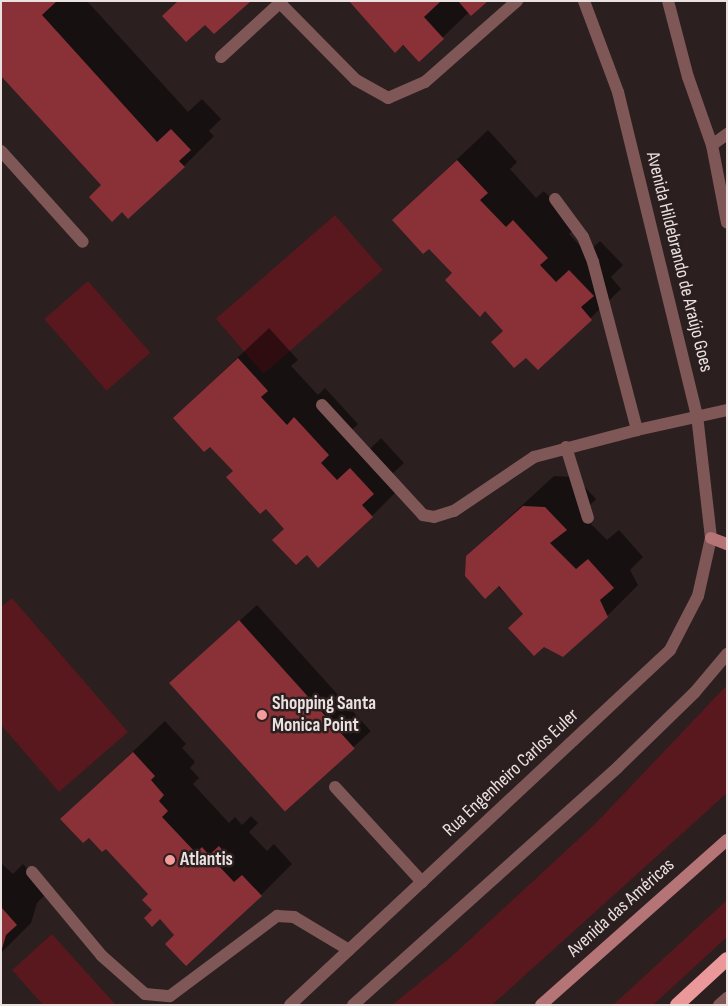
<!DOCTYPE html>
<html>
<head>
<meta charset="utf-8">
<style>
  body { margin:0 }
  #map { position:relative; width:728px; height:1006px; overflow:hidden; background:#2b1f1f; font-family:"Sofia Sans Condensed",sans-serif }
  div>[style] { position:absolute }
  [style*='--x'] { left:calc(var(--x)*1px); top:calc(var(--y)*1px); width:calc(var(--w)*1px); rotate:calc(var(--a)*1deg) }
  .green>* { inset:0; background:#58181e; transform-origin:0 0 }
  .shadow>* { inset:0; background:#0007; transform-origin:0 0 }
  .building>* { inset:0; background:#8a3138; transform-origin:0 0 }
  .service>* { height:12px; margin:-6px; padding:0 6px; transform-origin:6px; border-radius:6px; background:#805757 }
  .minor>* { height:12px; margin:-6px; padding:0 6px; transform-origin:6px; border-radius:6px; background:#805757 }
  .secondary>* { height:12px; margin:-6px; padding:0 6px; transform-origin:6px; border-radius:6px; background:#b57475 }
  .trunk>* { height:14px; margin:-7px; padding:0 7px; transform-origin:7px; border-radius:7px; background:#ea9899 }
  .dots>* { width:14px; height:14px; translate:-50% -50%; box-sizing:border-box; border:2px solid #2b1f1f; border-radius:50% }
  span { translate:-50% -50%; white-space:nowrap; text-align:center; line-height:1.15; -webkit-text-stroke:5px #2b1f1f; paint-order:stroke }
  .street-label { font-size:19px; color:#eae2e1 }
  .poi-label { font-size:19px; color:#eae2e1; font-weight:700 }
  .left { translate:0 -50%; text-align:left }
  .frame { position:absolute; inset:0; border:2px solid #eae2e1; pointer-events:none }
</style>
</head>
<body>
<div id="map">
  <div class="green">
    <i style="left:335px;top:215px;width:73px;height:158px;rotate:49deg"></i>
    <i style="left:88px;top:281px;width:95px;height:58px;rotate:49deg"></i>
    <i style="clip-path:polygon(12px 598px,128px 732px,59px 792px,1px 725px,1px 607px)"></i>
    <i style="clip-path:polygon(727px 685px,727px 793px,492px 1005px,392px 1005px,451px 957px,596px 823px)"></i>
    <i style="clip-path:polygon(727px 900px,727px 937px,653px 1005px,613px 1005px)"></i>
    <i style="clip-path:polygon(52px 934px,116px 1005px,43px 1005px,12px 970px)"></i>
  </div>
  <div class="shadow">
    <i style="clip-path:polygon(1px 1px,87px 1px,188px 112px,202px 99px,221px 119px,209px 131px,214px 136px,184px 166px,103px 185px)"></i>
    <i style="clip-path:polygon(350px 1px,486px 1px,469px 12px,419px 60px)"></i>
    <i style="clip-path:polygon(488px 130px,517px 162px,510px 169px,536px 198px,544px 191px,577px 227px,569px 234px,587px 253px,600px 241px,623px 265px,611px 277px,621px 289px,538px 368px,429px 247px,393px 220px)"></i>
    <i style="clip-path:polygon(269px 328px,298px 360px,291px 366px,318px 395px,325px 388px,358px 424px,350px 432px,368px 451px,381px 438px,404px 463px,392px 474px,402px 486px,372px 516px,286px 528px,210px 445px,174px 418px)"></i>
    <i style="clip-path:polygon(554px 476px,575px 477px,596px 499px,581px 514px,607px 540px,619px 530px,643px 557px,630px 570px,638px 585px,607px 616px,525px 613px,467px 556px)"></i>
    <i style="left:257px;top:605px;width:170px;height:115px;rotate:48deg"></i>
    <i style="clip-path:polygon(165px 721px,186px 744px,182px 748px,195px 762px,190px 768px,199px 778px,193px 784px,229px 823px,235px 817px,242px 825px,251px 816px,258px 823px,249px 832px,267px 851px,274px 844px,292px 864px,261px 895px,153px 910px,150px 894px,106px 847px,62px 819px)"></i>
    <i style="clip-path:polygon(1px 863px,13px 874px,23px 864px,47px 893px,37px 903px,31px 923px,1px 953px)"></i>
  </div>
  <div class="building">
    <i style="clip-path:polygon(1px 1px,57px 1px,42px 15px,157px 142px,171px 129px,191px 150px,179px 161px,185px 167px,128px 219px,122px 212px,112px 222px,89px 197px,101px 185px,1px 76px)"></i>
    <i style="clip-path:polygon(178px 1px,251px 1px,214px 34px,205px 25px,186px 42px,162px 16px)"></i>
    <i style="clip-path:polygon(349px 1px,441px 1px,424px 17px,444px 39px,419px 62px,403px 45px,395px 53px)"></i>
    <i style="clip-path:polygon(458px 1px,488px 1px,471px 16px)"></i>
    <i style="clip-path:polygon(457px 160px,488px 193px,480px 200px,506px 227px,513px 220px,548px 258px,540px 265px,556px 282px,569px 270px,594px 296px,581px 307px,592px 320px,538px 370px,526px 358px,514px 368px,491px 342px,503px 331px,485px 311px,480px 317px,445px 280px,452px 273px,429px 249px,423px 254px,392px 220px)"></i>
    <i style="clip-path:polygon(238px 358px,268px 391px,261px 397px,287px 425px,294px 417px,329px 455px,321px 463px,337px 480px,350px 468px,374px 494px,362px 505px,373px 517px,318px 568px,307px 555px,296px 565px,272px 540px,284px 529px,266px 509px,260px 514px,226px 477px,233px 471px,210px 447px,204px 452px,173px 418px)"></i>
    <i style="clip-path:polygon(523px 506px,545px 507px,567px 530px,550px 543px,576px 569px,588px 559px,614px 588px,600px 600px,608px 617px,563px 657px,544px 647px,534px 656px,508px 628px,523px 614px,499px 586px,485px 599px,465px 576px,466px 556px)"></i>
    <i style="left:239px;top:620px;width:173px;height:94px;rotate:48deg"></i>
    <i style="clip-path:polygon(133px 752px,155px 776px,151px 780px,164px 795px,159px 801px,168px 811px,162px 817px,196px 853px,202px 847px,209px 855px,219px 846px,227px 856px,218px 865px,234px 882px,242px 875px,262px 896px,186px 966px,165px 944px,174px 935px,160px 919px,152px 927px,144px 918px,152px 910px,142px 900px,148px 894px,106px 849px,102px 852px,89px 838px,83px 843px,60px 819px)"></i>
    <i style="clip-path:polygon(1px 907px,17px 925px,6px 935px,2px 949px)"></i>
  </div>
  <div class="service">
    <i style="--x:280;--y:3;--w:108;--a:45.4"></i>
    <i style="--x:356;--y:80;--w:37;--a:29"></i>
    <i style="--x:388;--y:98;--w:40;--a:-23.4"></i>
    <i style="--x:425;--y:82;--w:123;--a:-41.4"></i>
    <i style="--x:221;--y:57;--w:83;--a:-42.6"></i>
    <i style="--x:712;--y:145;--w:19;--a:-36"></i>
    <i style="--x:1;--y:151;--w:122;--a:48"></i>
    <i style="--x:335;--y:787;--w:129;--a:47.5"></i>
    <i style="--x:32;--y:872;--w:109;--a:50.2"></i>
    <i style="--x:102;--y:956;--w:57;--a:41.5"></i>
    <i style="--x:145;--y:994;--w:25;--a:5"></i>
    <i style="--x:170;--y:996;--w:134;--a:-36.8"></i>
    <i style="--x:277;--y:916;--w:17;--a:3"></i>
    <i style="--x:294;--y:917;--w:64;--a:31"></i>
    <i style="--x:719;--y:1005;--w:11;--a:-41"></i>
  </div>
  <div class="minor">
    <i style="--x:668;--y:1;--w:79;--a:75.3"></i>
    <i style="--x:688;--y:77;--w:72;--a:70.6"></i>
    <i style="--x:712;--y:145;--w:79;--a:79.1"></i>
    <i style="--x:555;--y:199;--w:47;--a:53.6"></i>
    <i style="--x:583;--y:237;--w:27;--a:68"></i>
    <i style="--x:593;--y:262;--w:174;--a:75.3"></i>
    <i style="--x:637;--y:430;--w:92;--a:-12.5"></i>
    <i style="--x:322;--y:405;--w:149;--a:47.4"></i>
    <i style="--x:423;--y:515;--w:11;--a:10"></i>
    <i style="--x:434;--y:517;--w:21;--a:-17"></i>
    <i style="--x:454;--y:511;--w:97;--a:-34"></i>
    <i style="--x:534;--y:457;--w:106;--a:-14.7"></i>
    <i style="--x:566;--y:447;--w:74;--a:72.8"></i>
    <i style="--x:290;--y:1005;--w:520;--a:-43.05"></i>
    <i style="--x:670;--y:650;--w:61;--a:-62.6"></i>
    <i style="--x:698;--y:596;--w:59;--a:-77.4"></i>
    <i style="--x:711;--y:538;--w:123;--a:-96.5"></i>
    <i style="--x:697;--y:416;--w:333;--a:-103.7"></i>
    <i style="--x:618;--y:92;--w:97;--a:-110.5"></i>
    <i style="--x:353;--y:1005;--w:356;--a:-41.9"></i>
    <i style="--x:618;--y:767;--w:107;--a:-44.2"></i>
    <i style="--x:695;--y:692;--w:50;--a:-49.9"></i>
  </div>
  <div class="secondary">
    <i style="--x:711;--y:538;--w:17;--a:21"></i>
    <i style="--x:541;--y:1005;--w:249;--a:-41.6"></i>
  </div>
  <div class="trunk">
    <i style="--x:677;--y:1005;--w:68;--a:-42.6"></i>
  </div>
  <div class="dots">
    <i style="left:262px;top:715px;background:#f59b9c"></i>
    <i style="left:170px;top:860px;background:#f59b9c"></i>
  </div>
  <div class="street-label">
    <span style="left:679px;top:262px;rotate:76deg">Avenida Hildebrando de Araújo Goes</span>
    <span style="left:511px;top:773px;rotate:-43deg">Rua Engenheiro Carlos Euler</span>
    <span style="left:621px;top:908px;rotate:-42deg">Avenida das Américas</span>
  </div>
  <div class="poi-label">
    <span class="left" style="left:272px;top:715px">Shopping Santa<br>Monica Point</span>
    <span class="left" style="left:180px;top:860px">Atlantis</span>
  </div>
  <div class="frame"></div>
</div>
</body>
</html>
